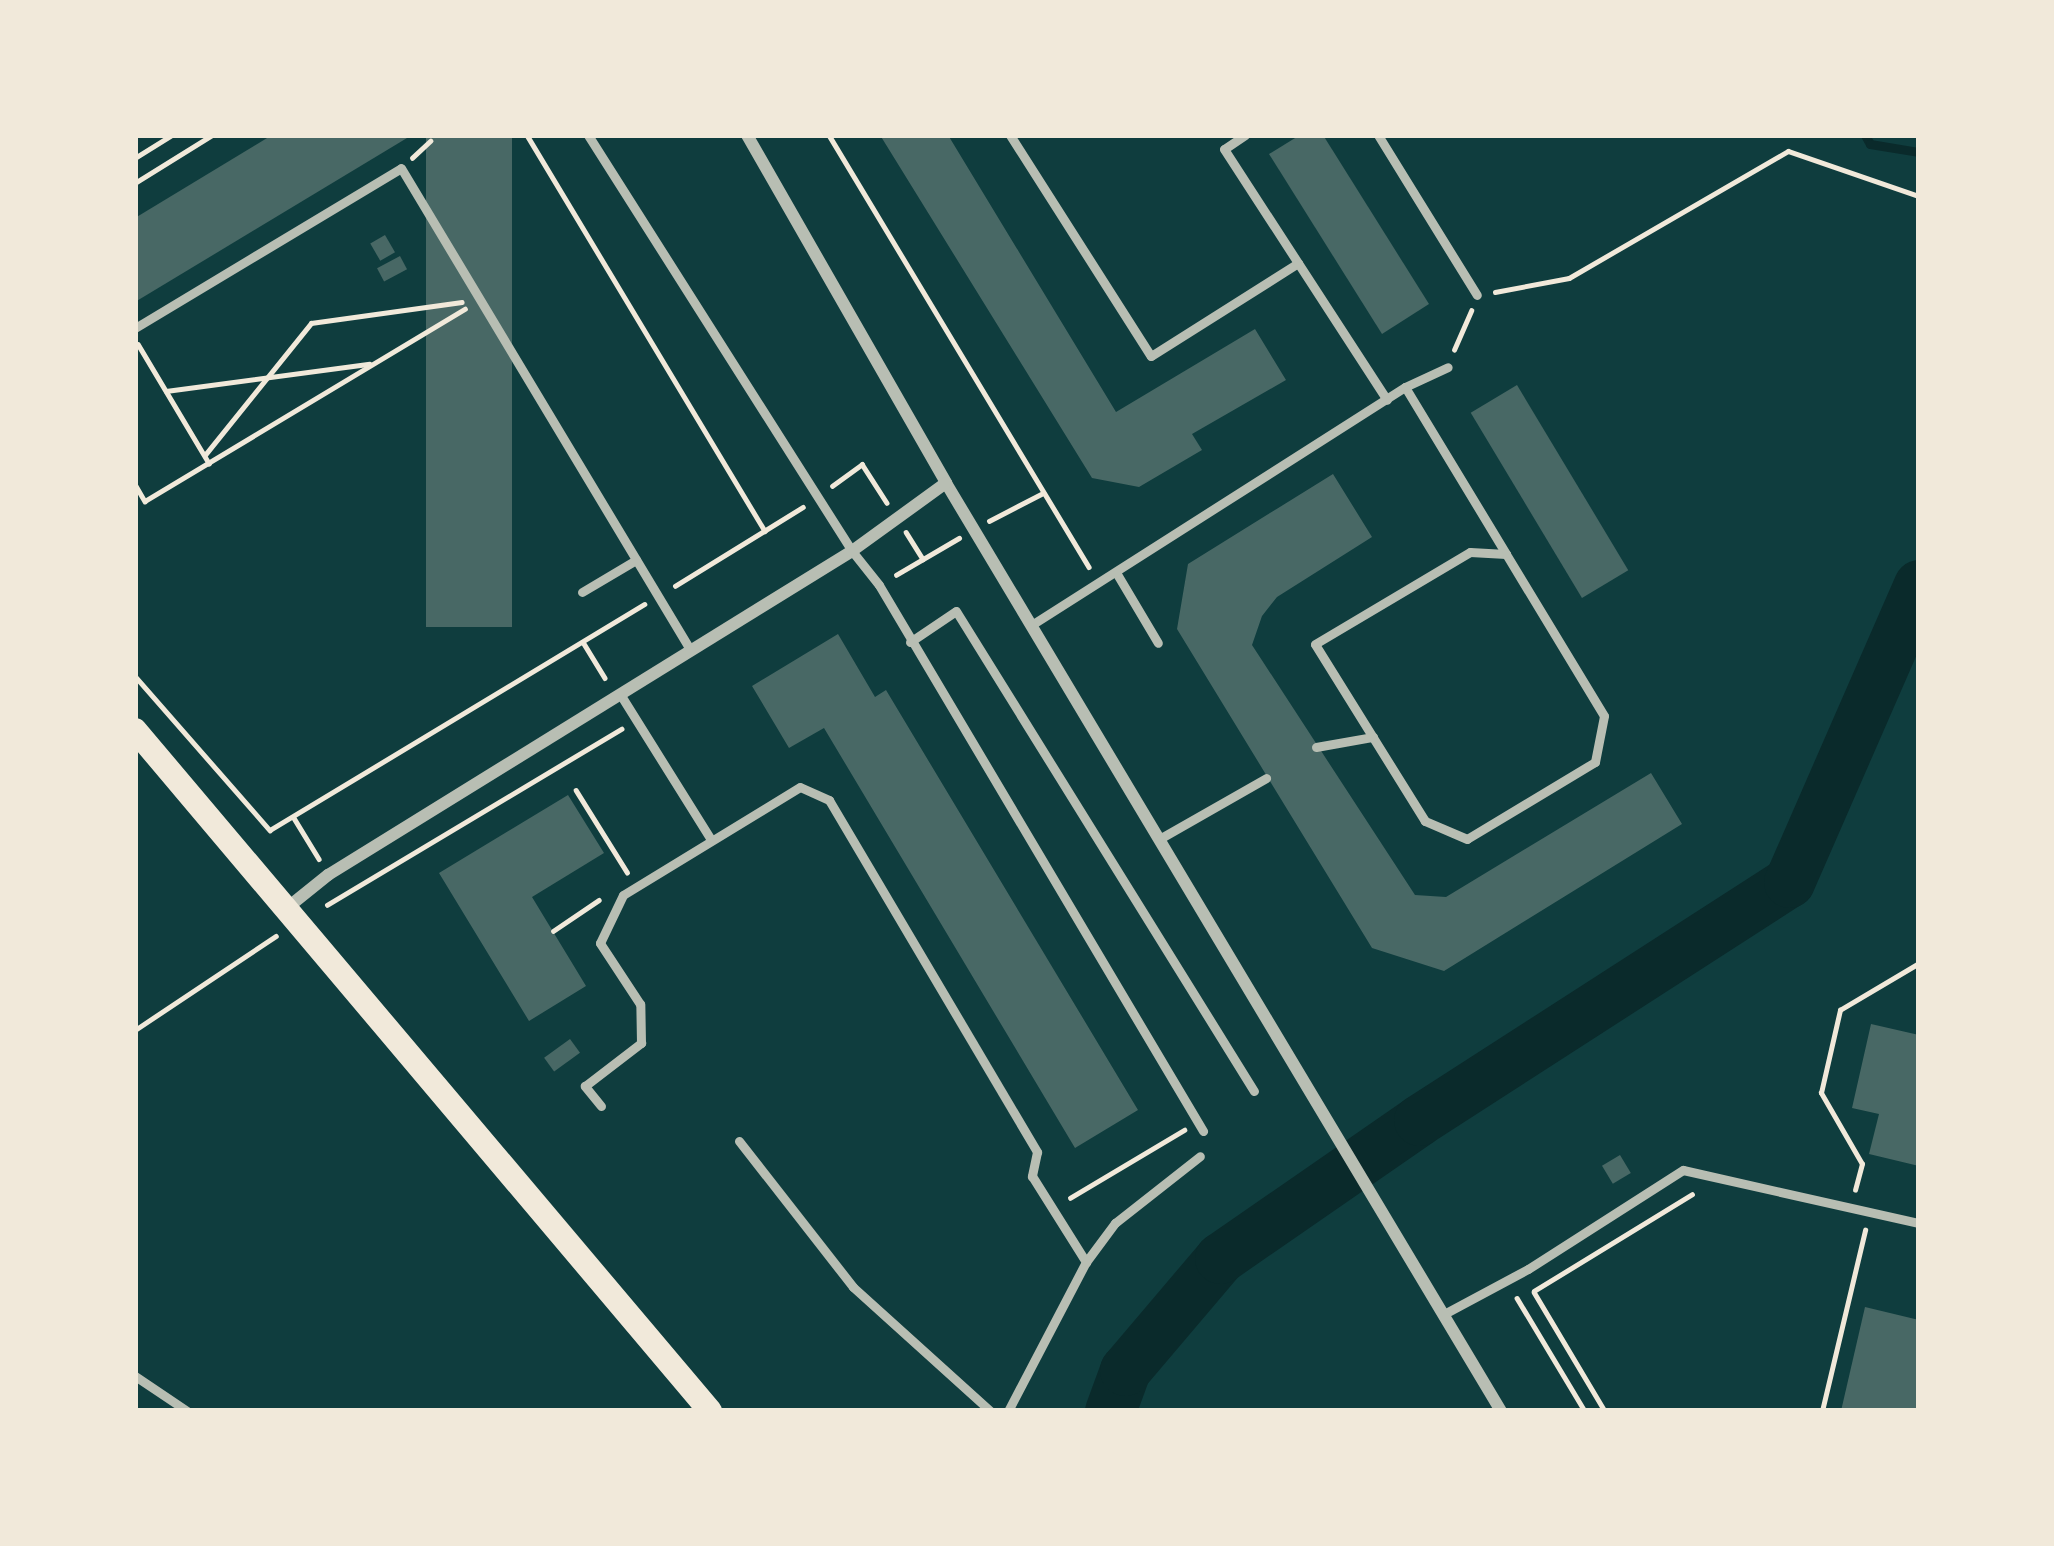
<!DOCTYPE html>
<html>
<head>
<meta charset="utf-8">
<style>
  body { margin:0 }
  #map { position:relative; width:2054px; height:1546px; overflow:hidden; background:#0f3d3e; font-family:"Source Sans 3",sans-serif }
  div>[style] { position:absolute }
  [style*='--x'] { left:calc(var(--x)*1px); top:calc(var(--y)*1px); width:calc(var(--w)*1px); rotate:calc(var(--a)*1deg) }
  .stream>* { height:9px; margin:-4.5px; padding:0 4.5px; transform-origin:4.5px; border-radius:4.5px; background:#0a2a2b }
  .river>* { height:51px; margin:-25.5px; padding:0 25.5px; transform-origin:25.5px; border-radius:25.5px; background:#0a2a2b }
  .building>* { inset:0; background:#486865; transform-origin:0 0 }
  .path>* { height:4.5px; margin:-2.25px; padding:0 2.25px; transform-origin:2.25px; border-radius:2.25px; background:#f1e9da }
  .service>* { height:9px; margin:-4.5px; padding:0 4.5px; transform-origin:4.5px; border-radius:4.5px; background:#b8beb3 }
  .minor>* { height:12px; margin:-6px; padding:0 6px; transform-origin:6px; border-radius:6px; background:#b8beb3 }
  .secondary>* { height:24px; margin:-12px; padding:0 12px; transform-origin:12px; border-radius:12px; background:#f1e9da }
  span { translate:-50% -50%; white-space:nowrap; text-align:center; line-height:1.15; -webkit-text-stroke:9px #f1e9da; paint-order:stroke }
  .frame { position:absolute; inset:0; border:138px solid #f1e9da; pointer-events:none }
</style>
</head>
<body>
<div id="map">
  <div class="stream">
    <i style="--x:1865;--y:135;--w:10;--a:61"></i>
    <i style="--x:1870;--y:144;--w:50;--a:9.3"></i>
  </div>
  <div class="river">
    <i style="--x:1110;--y:1411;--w:44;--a:-69.9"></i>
    <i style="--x:1125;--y:1370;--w:147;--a:-49.7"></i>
    <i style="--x:1220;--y:1258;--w:242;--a:-34.7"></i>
    <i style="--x:1419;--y:1120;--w:440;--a:-32.8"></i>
    <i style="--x:1789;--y:882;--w:324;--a:-66.4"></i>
  </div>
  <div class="building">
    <i style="clip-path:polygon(272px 135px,412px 135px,135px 302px,135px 218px)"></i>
    <i style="left:426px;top:135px;width:86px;height:492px"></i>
    <i style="clip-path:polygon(880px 135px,948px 135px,1116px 412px,1255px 329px,1286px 380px,1192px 434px,1202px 450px,1139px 487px,1092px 478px)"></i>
    <i style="clip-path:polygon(1300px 135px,1323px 135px,1429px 304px,1382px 334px,1269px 154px)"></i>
    <i style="left:385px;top:235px;width:20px;height:17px;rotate:60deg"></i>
    <i style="left:400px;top:256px;width:15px;height:26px;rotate:62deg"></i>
    <i style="left:1517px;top:385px;width:216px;height:54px;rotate:59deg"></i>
    <i style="clip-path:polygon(1333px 474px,1372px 537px,1277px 597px,1262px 616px,1252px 645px,1415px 895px,1446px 897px,1651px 773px,1682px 824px,1444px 971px,1372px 948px,1177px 629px,1188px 564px)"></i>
    <i style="clip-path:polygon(838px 634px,875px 697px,886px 690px,1138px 1110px,1075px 1148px,824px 728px,789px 748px,752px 686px)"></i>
    <i style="clip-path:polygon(568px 795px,604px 853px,532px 897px,586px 986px,529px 1021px,439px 873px)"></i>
    <i style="clip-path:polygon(1871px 1024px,1919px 1035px,1919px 1166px,1869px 1154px,1879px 1114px,1852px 1108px)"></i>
    <i style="left:570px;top:1039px;width:17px;height:32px;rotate:54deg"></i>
    <i style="left:1620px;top:1155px;width:21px;height:21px;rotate:59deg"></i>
    <i style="clip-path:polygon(1865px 1307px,1919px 1320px,1919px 1411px,1841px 1411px)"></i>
  </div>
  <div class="path">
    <i style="--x:527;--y:135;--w:462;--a:59"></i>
    <i style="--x:829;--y:135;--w:504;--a:58.96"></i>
    <i style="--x:135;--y:158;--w:44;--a:-31.9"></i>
    <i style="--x:412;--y:158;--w:25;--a:-43"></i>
    <i style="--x:135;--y:183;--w:91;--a:-31.9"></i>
    <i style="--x:1495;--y:292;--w:75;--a:-10.7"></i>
    <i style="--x:1569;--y:278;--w:253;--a:-30.1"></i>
    <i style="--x:1788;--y:151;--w:139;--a:19"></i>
    <i style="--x:138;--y:344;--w:139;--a:59.2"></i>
    <i style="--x:1454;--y:350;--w:43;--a:-66.4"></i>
    <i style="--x:166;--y:391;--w:205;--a:-7.6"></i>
    <i style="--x:205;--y:455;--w:169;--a:-51.2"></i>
    <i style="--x:311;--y:323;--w:152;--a:-7.9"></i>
    <i style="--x:135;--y:484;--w:20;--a:60"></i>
    <i style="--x:145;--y:501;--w:373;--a:-31"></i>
    <i style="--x:832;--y:486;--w:37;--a:-36"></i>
    <i style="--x:862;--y:464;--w:46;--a:57.3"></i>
    <i style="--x:989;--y:521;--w:61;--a:-27.4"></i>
    <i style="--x:906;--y:532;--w:32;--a:58"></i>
    <i style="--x:896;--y:575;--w:73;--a:-30.4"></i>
    <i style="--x:675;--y:586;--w:150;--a:-31.7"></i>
    <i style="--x:583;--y:642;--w:42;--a:58.6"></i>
    <i style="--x:135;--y:676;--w:205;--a:48.8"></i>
    <i style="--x:270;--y:830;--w:437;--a:-31.1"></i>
    <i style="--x:576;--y:790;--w:97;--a:58.1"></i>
    <i style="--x:294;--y:818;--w:48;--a:58.6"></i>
    <i style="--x:327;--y:905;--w:343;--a:-30.9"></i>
    <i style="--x:553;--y:931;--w:55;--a:-34"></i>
    <i style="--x:135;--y:1030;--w:169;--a:-33.7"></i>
    <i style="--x:1855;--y:1190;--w:27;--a:-75"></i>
    <i style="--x:1862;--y:1164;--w:82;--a:-120"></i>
    <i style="--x:1821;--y:1093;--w:85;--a:-77.1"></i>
    <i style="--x:1840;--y:1010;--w:92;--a:-30.7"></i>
    <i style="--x:1070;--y:1198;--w:133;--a:-30.8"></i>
    <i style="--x:1534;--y:1291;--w:185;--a:-31.5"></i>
    <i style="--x:1534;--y:1292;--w:139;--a:59.2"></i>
    <i style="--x:1517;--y:1298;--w:132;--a:59"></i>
    <i style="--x:1822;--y:1411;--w:186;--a:-76.6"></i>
  </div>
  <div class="service">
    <i style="--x:588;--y:135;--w:493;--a:57.6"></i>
    <i style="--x:852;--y:551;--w:43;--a:51.5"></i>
    <i style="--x:879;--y:585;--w:635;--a:59.31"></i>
    <i style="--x:1010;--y:135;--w:262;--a:57.5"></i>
    <i style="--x:1151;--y:356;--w:174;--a:-32.3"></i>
    <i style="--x:1245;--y:135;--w:25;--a:146"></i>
    <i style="--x:1224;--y:149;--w:299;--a:57"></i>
    <i style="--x:1378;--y:135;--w:188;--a:58.3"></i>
    <i style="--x:135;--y:328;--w:310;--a:-31"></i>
    <i style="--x:401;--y:168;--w:563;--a:59.02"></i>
    <i style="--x:1405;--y:387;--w:195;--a:58.8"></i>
    <i style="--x:1470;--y:552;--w:36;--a:3"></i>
    <i style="--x:1506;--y:554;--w:189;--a:58.8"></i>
    <i style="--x:1604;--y:716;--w:47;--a:101.1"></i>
    <i style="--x:1595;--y:762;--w:149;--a:149"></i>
    <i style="--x:1467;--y:839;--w:46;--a:-156.8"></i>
    <i style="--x:1425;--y:821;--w:208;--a:-121.9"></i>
    <i style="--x:1315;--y:644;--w:180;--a:-30.7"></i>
    <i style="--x:1117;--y:574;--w:80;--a:59.3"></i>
    <i style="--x:582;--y:592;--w:63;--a:-30.7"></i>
    <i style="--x:1033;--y:624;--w:441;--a:-32.5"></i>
    <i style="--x:1405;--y:387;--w:47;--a:-24.9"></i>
    <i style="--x:910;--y:642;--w:55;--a:-34"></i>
    <i style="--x:956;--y:611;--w:565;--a:58.17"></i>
    <i style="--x:620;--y:694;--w:170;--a:58"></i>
    <i style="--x:1316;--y:747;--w:58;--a:-10"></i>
    <i style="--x:1161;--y:838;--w:121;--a:-29.7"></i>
    <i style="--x:601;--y:1106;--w:26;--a:-129"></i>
    <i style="--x:585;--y:1086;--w:71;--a:-37.5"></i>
    <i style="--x:641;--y:1043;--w:39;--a:-91"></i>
    <i style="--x:640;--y:1004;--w:73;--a:-123.3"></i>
    <i style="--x:600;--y:943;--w:53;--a:-64.4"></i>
    <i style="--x:623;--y:895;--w:207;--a:-31.4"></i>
    <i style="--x:800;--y:787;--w:32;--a:24"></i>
    <i style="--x:829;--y:800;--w:409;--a:59.4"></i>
    <i style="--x:1037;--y:1152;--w:25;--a:102"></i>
    <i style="--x:1032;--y:1176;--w:102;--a:57.9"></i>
    <i style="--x:739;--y:1141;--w:185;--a:52"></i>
    <i style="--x:853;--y:1287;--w:185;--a:42.1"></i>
    <i style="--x:1444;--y:1314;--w:95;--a:-28.2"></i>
    <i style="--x:1528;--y:1269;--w:184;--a:-32.6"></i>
    <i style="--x:1683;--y:1170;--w:242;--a:12.7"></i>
    <i style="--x:135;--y:1376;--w:63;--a:33.9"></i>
    <i style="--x:1008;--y:1411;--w:168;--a:-62.4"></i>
    <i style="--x:1086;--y:1262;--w:49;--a:-53.4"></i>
    <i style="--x:1115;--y:1223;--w:108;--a:-38.2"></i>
  </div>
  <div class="minor">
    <i style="--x:747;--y:135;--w:401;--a:60.2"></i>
    <i style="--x:946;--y:483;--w:1081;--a:59.12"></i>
    <i style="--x:287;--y:908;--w:53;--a:-38.8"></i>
    <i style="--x:328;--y:875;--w:616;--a:-31.73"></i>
    <i style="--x:852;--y:551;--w:116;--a:-35.9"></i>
  </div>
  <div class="secondary">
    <i style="--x:135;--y:730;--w:891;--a:49.82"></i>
  </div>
  <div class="frame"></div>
</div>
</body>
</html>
